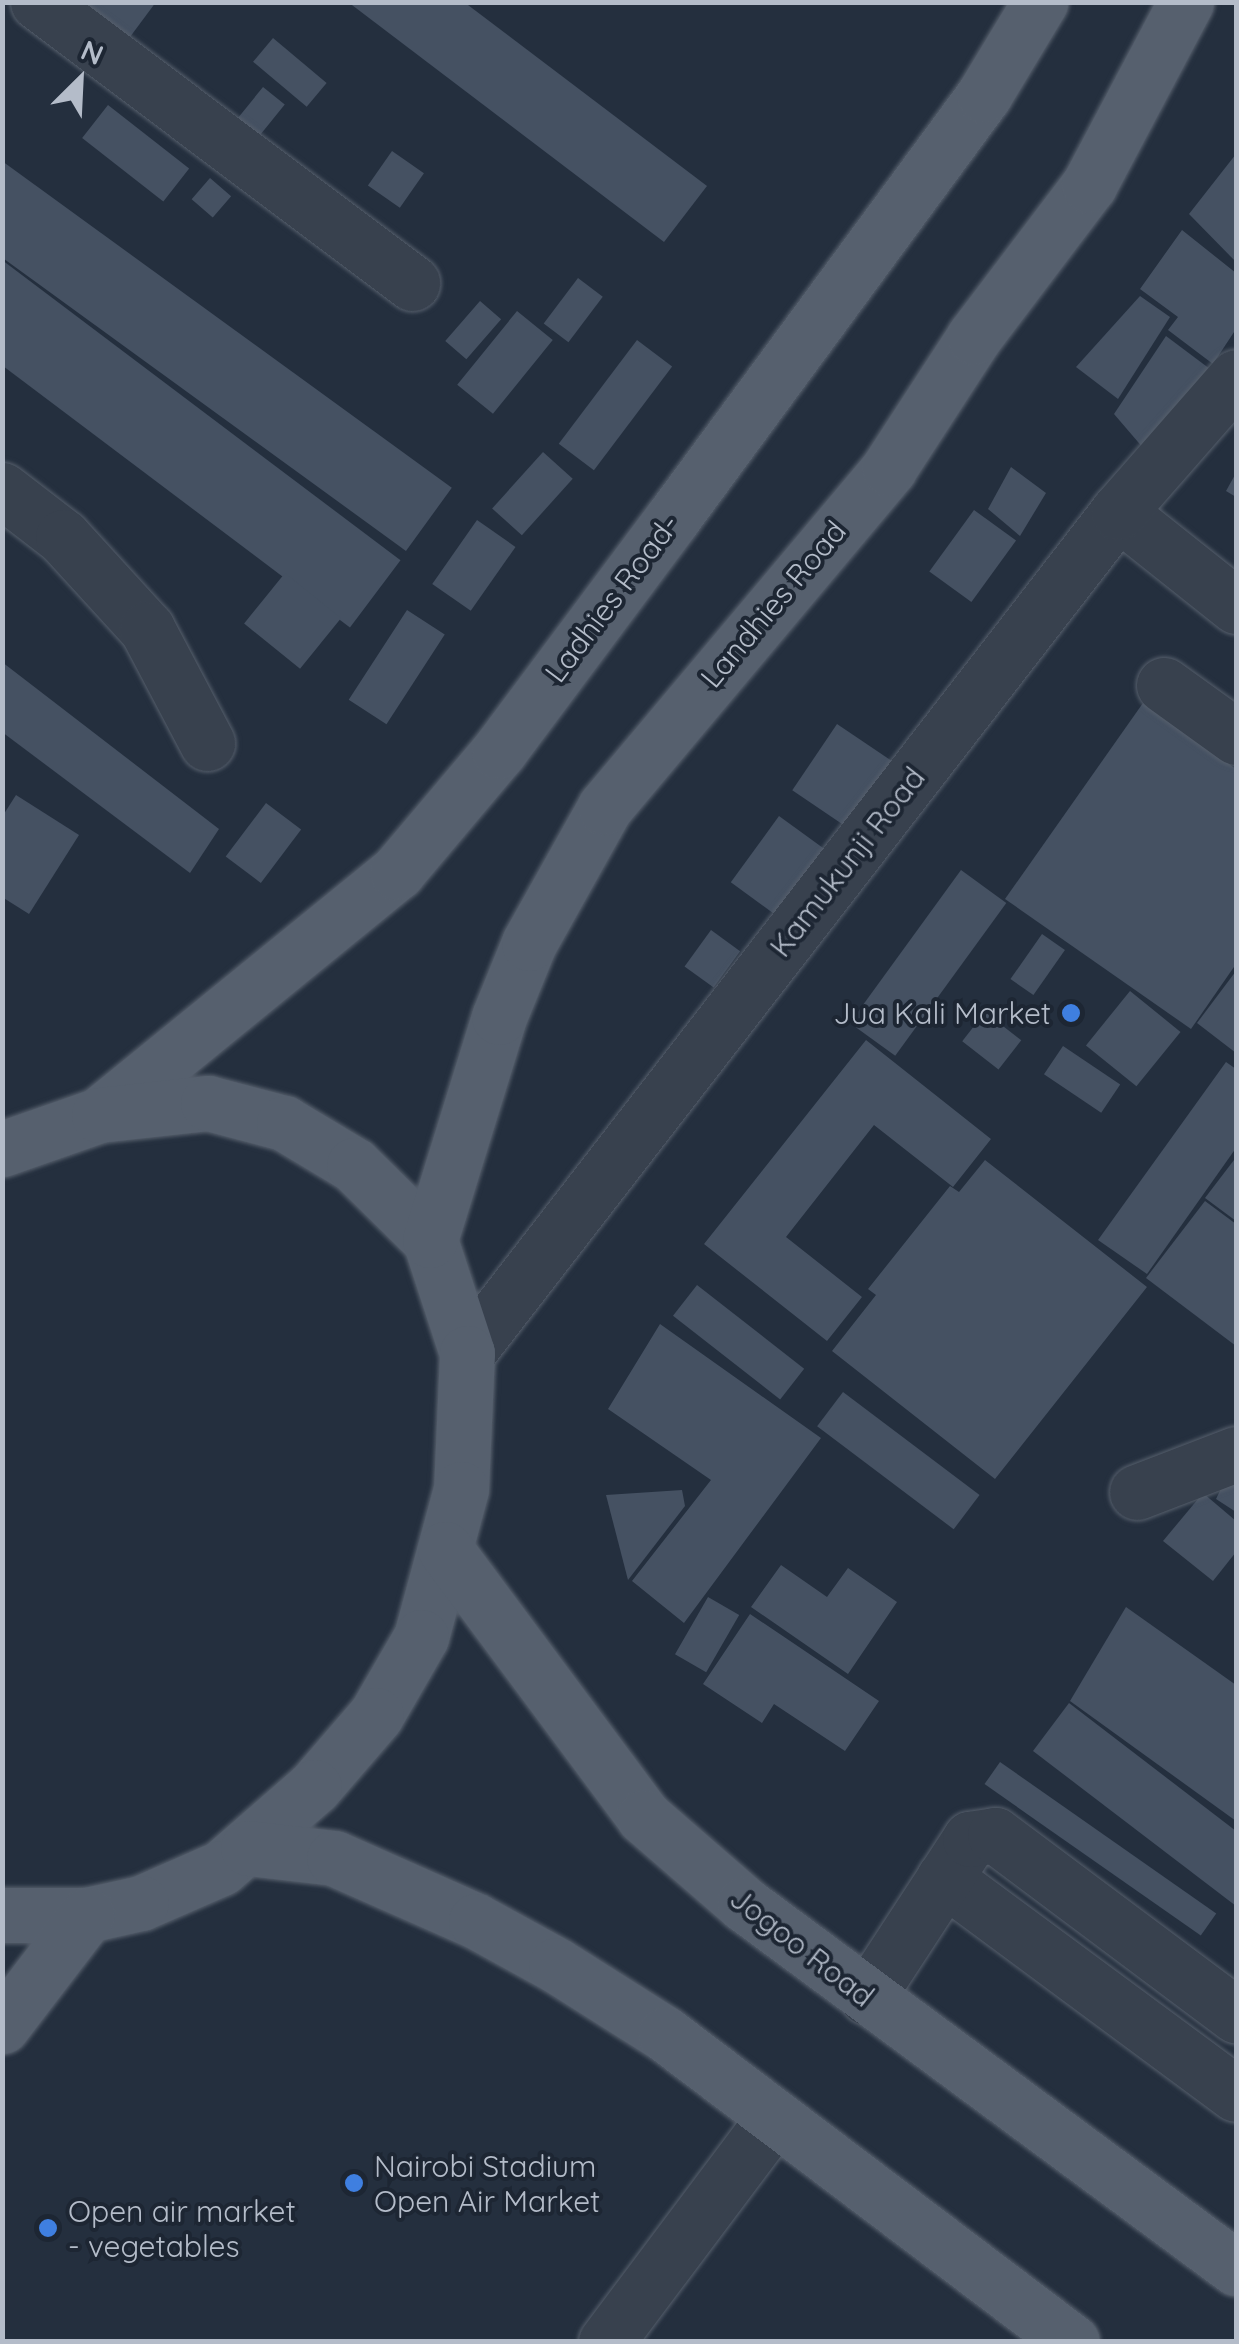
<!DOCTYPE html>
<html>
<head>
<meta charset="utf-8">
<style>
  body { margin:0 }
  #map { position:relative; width:1239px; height:2344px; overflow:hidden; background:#242f3e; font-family:Quicksand,sans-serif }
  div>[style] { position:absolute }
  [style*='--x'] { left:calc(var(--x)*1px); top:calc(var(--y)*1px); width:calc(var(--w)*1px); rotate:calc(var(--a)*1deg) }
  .building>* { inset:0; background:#455162; transform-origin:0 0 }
  .roads { filter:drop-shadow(0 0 2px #565f6c) drop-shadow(0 0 2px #565f6c) }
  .minor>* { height:55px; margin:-27.5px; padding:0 27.5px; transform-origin:27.5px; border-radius:27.5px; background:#38414e }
  .major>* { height:55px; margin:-27.5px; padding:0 27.5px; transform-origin:27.5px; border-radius:27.5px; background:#56606e }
  .dots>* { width:28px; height:28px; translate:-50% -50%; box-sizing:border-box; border:5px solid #1d2633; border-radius:50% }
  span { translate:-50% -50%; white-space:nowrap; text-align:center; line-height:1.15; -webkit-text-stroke:8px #1d2633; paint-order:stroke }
  .street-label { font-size:30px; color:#b4bcc9 }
  .poi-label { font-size:30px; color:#b4bcc9 }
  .right { translate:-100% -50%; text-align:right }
  .left { translate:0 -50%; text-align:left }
  .frame { position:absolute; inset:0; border:5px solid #b4bcc9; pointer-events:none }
  .north { position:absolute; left:30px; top:30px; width:100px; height:100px; -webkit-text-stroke:8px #1d2633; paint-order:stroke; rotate:24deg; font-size:28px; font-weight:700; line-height:40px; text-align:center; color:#b4bcc9 }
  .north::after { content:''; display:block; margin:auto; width:35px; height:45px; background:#b4bcc9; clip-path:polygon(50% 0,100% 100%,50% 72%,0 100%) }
</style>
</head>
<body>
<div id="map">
  <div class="building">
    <i style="clip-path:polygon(84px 2px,156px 2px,130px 37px)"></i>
    <i style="clip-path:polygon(348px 2px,464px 2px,707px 186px,664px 242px)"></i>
    <i style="left:273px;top:38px;width:70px;height:31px;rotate:40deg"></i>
    <i style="left:263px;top:87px;width:28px;height:44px;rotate:39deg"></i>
    <i style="left:108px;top:105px;width:103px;height:42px;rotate:38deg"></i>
    <i style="left:392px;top:151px;width:39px;height:42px;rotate:35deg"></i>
    <i style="clip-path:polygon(1236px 154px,1236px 262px,1189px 214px)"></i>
    <i style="left:2px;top:161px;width:556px;height:78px;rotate:36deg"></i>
    <i style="left:210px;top:178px;width:28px;height:28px;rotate:41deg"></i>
    <i style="clip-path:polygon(1182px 230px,1236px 273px,1236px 329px,1213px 364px,1168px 330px,1178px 317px,1140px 289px)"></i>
    <i style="left:2px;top:260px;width:499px;height:84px;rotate:37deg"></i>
    <i style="left:578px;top:278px;width:31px;height:57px;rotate:37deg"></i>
    <i style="clip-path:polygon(1140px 296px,1170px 317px,1118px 399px,1076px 367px)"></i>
    <i style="left:480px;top:301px;width:28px;height:53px;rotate:41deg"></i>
    <i style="left:517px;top:311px;width:46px;height:95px;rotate:39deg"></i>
    <i style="clip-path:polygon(1166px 336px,1210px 369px,1150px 456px,1114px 414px)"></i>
    <i style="left:637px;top:340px;width:44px;height:130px;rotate:37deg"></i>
    <i style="left:543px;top:452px;width:40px;height:76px;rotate:42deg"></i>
    <i style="clip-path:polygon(1011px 467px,1046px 493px,1020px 536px,988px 509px)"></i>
    <i style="clip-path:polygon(1236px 473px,1236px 497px,1226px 491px)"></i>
    <i style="left:974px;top:510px;width:52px;height:76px;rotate:36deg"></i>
    <i style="left:477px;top:520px;width:47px;height:78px;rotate:35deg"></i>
    <i style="left:285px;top:573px;width:72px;height:65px;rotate:39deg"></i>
    <i style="left:407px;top:610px;width:45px;height:107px;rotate:33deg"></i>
    <i style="clip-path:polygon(2px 662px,219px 829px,190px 873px,2px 732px)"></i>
    <i style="clip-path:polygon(1143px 703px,1236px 769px,1236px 964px,1191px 1029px,1005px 899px)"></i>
    <i style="left:837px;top:724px;width:73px;height:80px;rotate:34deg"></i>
    <i style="clip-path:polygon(16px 795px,79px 835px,29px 914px,2px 897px,2px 817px)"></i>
    <i style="left:266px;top:803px;width:44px;height:67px;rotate:37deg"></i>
    <i style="left:779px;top:816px;width:69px;height:82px;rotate:36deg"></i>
    <i style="left:961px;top:870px;width:56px;height:189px;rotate:36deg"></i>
    <i style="left:711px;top:930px;width:36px;height:45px;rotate:36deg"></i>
    <i style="left:1042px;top:934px;width:28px;height:55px;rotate:35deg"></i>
    <i style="clip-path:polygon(1236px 971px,1236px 1053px,1197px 1023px)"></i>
    <i style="left:1130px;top:991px;width:65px;height:70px;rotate:39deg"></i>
    <i style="left:985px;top:1012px;width:46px;height:37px;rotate:38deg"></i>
    <i style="clip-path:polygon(866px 1040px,991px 1139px,953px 1187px,874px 1125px,786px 1237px,862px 1297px,827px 1341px,704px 1244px)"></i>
    <i style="left:1063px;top:1046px;width:69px;height:34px;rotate:34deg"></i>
    <i style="clip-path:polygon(1226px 1062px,1236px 1069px,1236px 1148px,1147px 1274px,1098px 1240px)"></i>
    <i style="clip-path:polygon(985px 1160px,1147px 1287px,995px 1479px,832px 1351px,876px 1295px,868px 1289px,950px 1186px,959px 1192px)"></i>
    <i style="clip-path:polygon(1234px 1160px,1236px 1162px,1236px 1221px,1205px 1198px)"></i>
    <i style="clip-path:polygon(1205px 1201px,1236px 1224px,1236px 1346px,1146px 1278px)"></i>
    <i style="left:697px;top:1285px;width:136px;height:39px;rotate:38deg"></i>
    <i style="clip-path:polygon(660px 1324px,821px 1438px,684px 1623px,632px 1581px,711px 1480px,608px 1409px)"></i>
    <i style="left:843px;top:1392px;width:171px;height:43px;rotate:37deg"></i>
    <i style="clip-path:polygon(1229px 1472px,1236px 1472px,1236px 1512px,1216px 1499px)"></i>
    <i style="clip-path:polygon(682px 1490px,685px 1506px,628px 1580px,606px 1495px)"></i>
    <i style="clip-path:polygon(1203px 1493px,1236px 1521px,1236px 1552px,1213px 1581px,1163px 1541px)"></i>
    <i style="clip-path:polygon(781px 1565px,827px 1597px,848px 1568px,897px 1602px,848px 1674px,751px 1607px)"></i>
    <i style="left:708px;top:1597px;width:36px;height:66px;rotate:30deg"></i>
    <i style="clip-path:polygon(1126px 1607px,1236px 1685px,1236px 1821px,1070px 1701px)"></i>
    <i style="clip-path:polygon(750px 1614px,879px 1701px,845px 1751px,774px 1704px,762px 1723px,703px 1684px)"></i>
    <i style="clip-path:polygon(1069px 1703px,1236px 1831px,1236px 1906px,1033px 1751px)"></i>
    <i style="left:1000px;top:1762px;width:264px;height:27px;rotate:35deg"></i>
  </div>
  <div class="roads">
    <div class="minor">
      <i style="--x:38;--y:2;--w:468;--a:36.9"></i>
      <i style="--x:2;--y:490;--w:77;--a:37.6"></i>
      <i style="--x:63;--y:537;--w:125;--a:47.6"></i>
      <i style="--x:147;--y:629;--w:129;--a:62.2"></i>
      <i style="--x:1118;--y:512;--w:151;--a:38.5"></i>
      <i style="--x:1164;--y:685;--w:89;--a:35.8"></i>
      <i style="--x:467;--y:1353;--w:1064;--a:-52.26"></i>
      <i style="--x:1118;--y:512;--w:179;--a:-48.8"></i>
      <i style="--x:1137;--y:1492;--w:106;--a:-21"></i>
      <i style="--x:944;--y:1878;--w:363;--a:36.5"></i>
      <i style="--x:867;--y:1997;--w:189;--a:-56.9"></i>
      <i style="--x:970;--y:1839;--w:25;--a:-9"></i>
      <i style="--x:995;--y:1835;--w:301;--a:36.8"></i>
      <i style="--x:606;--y:2342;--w:280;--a:-53.1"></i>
    </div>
    <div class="major">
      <i style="--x:99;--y:1115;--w:385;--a:-39.2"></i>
      <i style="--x:397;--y:872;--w:158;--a:-49.9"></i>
      <i style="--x:499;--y:751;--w:289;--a:-53.3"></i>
      <i style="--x:672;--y:519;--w:526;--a:-53.65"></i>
      <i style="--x:984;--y:95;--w:109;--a:-58.9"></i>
      <i style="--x:2;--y:1149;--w:103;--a:-19.3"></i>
      <i style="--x:99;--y:1115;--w:110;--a:-6.3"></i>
      <i style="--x:208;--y:1103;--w:79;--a:14.7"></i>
      <i style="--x:284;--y:1123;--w:82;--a:31"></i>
      <i style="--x:354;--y:1165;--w:107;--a:44.6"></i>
      <i style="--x:430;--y:1240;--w:119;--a:71.9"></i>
      <i style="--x:467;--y:1353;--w:136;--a:92.5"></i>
      <i style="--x:461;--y:1489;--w:153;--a:105.1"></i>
      <i style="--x:421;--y:1637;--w:90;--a:120"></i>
      <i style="--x:376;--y:1715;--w:95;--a:130.7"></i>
      <i style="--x:314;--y:1787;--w:123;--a:138.9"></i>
      <i style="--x:221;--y:1868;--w:87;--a:156.4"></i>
      <i style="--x:141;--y:1903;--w:55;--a:167.5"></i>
      <i style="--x:87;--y:1915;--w:85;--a:180"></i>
      <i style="--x:430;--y:1240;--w:233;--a:-72.8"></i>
      <i style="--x:499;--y:1017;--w:80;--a:-67.9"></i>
      <i style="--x:529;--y:943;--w:156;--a:-60.8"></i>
      <i style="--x:605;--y:807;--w:442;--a:-50"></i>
      <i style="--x:889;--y:468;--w:156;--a:-57"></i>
      <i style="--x:974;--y:337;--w:191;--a:-52.9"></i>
      <i style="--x:1089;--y:185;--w:207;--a:-62.1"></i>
      <i style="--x:445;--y:1549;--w:334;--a:53.4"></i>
      <i style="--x:644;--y:1817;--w:133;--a:41"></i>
      <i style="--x:744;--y:1904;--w:612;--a:36.5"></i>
      <i style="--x:248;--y:1848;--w:87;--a:6.6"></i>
      <i style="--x:334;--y:1858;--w:155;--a:23.9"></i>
      <i style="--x:476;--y:1921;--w:91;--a:28.8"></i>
      <i style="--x:556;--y:1965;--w:129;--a:32.3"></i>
      <i style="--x:665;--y:2034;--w:510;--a:37.12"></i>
      <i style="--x:2;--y:2026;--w:140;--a:-52.6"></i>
    </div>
  </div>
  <div class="dots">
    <i style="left:1071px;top:1013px;background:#3f7fe0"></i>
    <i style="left:354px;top:2183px;background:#3f7fe0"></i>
    <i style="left:48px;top:2228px;background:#3f7fe0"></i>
  </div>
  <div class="street-label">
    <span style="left:612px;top:598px;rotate:-53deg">Ladhies Road-</span>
    <span style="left:773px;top:604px;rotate:-50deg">Landhies Road</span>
    <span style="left:847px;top:862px;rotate:-52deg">Kamukunji Road</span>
    <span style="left:802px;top:1947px;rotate:38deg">Jogoo Road</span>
  </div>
  <div class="poi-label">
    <span class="right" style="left:1051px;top:1013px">Jua Kali Market</span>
    <span class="left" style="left:374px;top:2183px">Nairobi Stadium<br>Open Air Market</span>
    <span class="left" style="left:68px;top:2228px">Open air market<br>- vegetables</span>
  </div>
  <div class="frame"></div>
  <div class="north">N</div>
</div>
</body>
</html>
